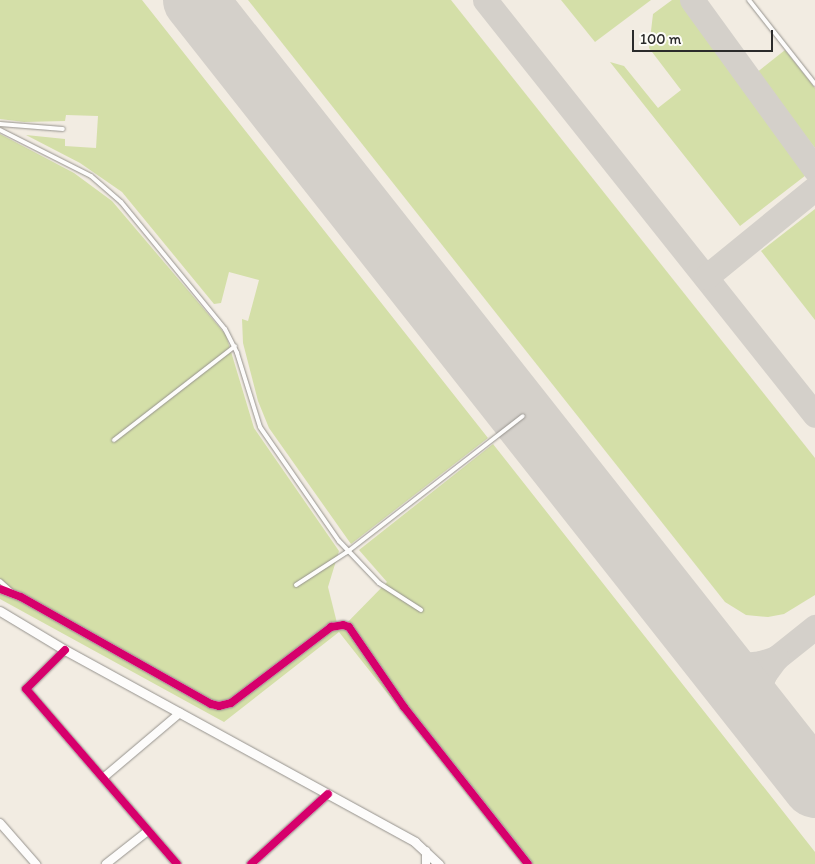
<!DOCTYPE html>
<html>
<head>
<meta charset="utf-8">
<style>
  body { margin:0 }
  #map { position:relative; width:815px; height:864px; overflow:hidden; background:#f2ece2; font-family:Itim,sans-serif }
  div>[style] { position:absolute }
  [style*='--x'] { left:calc(var(--x)*1px); top:calc(var(--y)*1px); width:calc(var(--w)*1px); rotate:calc(var(--a)*1deg) }
  .green>* { inset:0; background:#d4dfa8 }
  .taxiway>* { height:25px; margin:-12.5px; padding:0 12.5px; transform-origin:12.5px; border-radius:12.5px; background:#d4d0ca }
  .runway>* { height:64px; margin:-32px; padding:0 32px; transform-origin:32px; border-radius:32px; background:#d4d0ca }
  .roads { filter:drop-shadow(0 0 1px #95928d) drop-shadow(0 0 1px #95928d) }
  .service>* { height:4px; margin:-2px; padding:0 2px; transform-origin:2px; border-radius:2px; background:#fdfcfb }
  .minor>* { height:8px; margin:-4px; padding:0 4px; transform-origin:4px; border-radius:4px; background:#fdfcfb }
  .tertiary>* { height:9px; margin:-4.5px; padding:0 4.5px; transform-origin:4.5px; border-radius:4.5px; background:#fdfcfb }
  .cycleway>* { height:8px; margin:-4px; padding:0 4px; transform-origin:4px; border-radius:4px; background:#d6006c }
  span { translate:-50% -50%; white-space:nowrap; text-align:center; line-height:1.15; -webkit-text-stroke:4px #fdfcf7; paint-order:stroke }
  .scale { position:absolute; left:632px; top:30px; width:141px; height:22px; box-sizing:border-box; border:2px solid #2b2b2b; border-top:0; padding-left:6px; font-size:15px; line-height:18px; white-space:nowrap; color:#2b2b2b; -webkit-text-stroke:4px #fdfcf7; paint-order:stroke }
</style>
</head>
<body>
<div id="map">
  <div class="green">
    <i style="clip-path:polygon(0 0,142px 0,488px 438px,351px 544px,269px 428px,258px 401px,243px 343px,242px 319px,248px 321px,259px 280px,229px 272px,221px 303px,214px 304px,122px 192px,80px 163px,26px 135px,65px 139px,65px 146px,96px 148px,98px 116px,66px 115px,65px 121px,24px 122px,0 119px)"></i>
    <i style="clip-path:polygon(248px 0,451px 0,815px 458px,815px 595px,784px 614px,768px 617px,746px 615px,725px 602px)"></i>
    <i style="clip-path:polygon(561px 0,651px 0,595px 42px)"></i>
    <i style="clip-path:polygon(672px 0,683px 0,810px 172px,740px 226px,610px 62px,624px 66px,658px 108px,681px 90px,649px 48px,653px 14px)"></i>
    <i style="clip-path:polygon(785px 50px,815px 88px,815px 148px,756px 73px)"></i>
    <i style="clip-path:polygon(0 134px,74px 173px,112px 201px,226px 335px,254px 428px,339px 551px,328px 587px,339px 631px,387px 582px,359px 550px,493px 444px,815px 852px,815px 864px,522px 864px,339px 632px,224px 722px,0 599px)"></i>
    <i style="clip-path:polygon(815px 209px,815px 320px,761px 251px)"></i>
  </div>
  <div class="taxiway">
    <i style="--x:485;--y:0;--w:530;--a:51.51"></i>
    <i style="--x:692;--y:0;--w:209;--a:54"></i>
    <i style="--x:706;--y:277;--w:141;--a:-39.2"></i>
    <i style="--x:712;--y:654;--w:17;--a:28"></i>
    <i style="--x:727;--y:662;--w:16;--a:11"></i>
    <i style="--x:743;--y:665;--w:18;--a:-6"></i>
    <i style="--x:761;--y:663;--w:16;--a:-18"></i>
    <i style="--x:776;--y:658;--w:50;--a:-38.5"></i>
    <i style="--x:761;--y:717;--w:33;--a:-92"></i>
    <i style="--x:760;--y:684;--w:12;--a:-66"></i>
    <i style="--x:765;--y:673;--w:19;--a:-54"></i>
  </div>
  <div class="runway">
    <i style="--x:195;--y:0;--w:1001;--a:51.73"></i>
  </div>
  <div class="roads">
    <div class="service">
      <i style="--x:749;--y:0;--w:107;--a:51.8"></i>
      <i style="--x:0;--y:124;--w:63;--a:4.5"></i>
      <i style="--x:0;--y:130;--w:102;--a:26.8"></i>
      <i style="--x:91;--y:176;--w:40;--a:41"></i>
      <i style="--x:121;--y:202;--w:164;--a:50.7"></i>
      <i style="--x:225;--y:329;--w:27;--a:63"></i>
      <i style="--x:237;--y:353;--w:77;--a:72.7"></i>
      <i style="--x:260;--y:427;--w:139;--a:55.3"></i>
      <i style="--x:339;--y:541;--w:58;--a:46.4"></i>
      <i style="--x:379;--y:583;--w:50;--a:32.7"></i>
      <i style="--x:114;--y:440;--w:153;--a:-37.8"></i>
      <i style="--x:0;--y:581;--w:15;--a:42"></i>
      <i style="--x:296;--y:585;--w:61;--a:-32.9"></i>
      <i style="--x:347;--y:552;--w:222;--a:-37.7"></i>
    </div>
    <div class="minor">
      <i style="--x:0;--y:589;--w:22;--a:21"></i>
      <i style="--x:21;--y:597;--w:218;--a:29.4"></i>
      <i style="--x:211;--y:704;--w:8;--a:14"></i>
      <i style="--x:219;--y:706;--w:12;--a:-14"></i>
      <i style="--x:231;--y:703;--w:126;--a:-37.2"></i>
      <i style="--x:331;--y:627;--w:12;--a:-9"></i>
      <i style="--x:343;--y:625;--w:6;--a:18"></i>
      <i style="--x:349;--y:627;--w:97;--a:55.5"></i>
      <i style="--x:404;--y:707;--w:200;--a:51.7"></i>
      <i style="--x:65;--y:650;--w:55;--a:135"></i>
      <i style="--x:26;--y:689;--w:231;--a:49.2"></i>
      <i style="--x:103;--y:778;--w:101;--a:-40.2"></i>
      <i style="--x:0;--y:823;--w:55;--a:48.7"></i>
      <i style="--x:106;--y:864;--w:53;--a:-38.2"></i>
      <i style="--x:251;--y:864;--w:104;--a:-42.3"></i>
      <i style="--x:426;--y:864;--w:13;--a:-90"></i>
    </div>
    <div class="tertiary">
      <i style="--x:0;--y:611;--w:76;--a:31"></i>
      <i style="--x:65;--y:650;--w:399;--a:28.7"></i>
      <i style="--x:415;--y:842;--w:33;--a:43"></i>
    </div>
  </div>
  <div class="cycleway">
    <i style="--x:0;--y:589;--w:22;--a:21"></i>
    <i style="--x:21;--y:597;--w:218;--a:29.4"></i>
    <i style="--x:211;--y:704;--w:8;--a:14"></i>
    <i style="--x:219;--y:706;--w:12;--a:-14"></i>
    <i style="--x:231;--y:703;--w:126;--a:-37.2"></i>
    <i style="--x:331;--y:627;--w:12;--a:-9"></i>
    <i style="--x:343;--y:625;--w:6;--a:18"></i>
    <i style="--x:349;--y:627;--w:97;--a:55.5"></i>
    <i style="--x:404;--y:707;--w:200;--a:51.7"></i>
    <i style="--x:65;--y:650;--w:55;--a:135"></i>
    <i style="--x:26;--y:689;--w:231;--a:49.2"></i>
    <i style="--x:251;--y:864;--w:104;--a:-42.3"></i>
  </div>
  <div class="scale">100 m</div>
</div>
</body>
</html>
